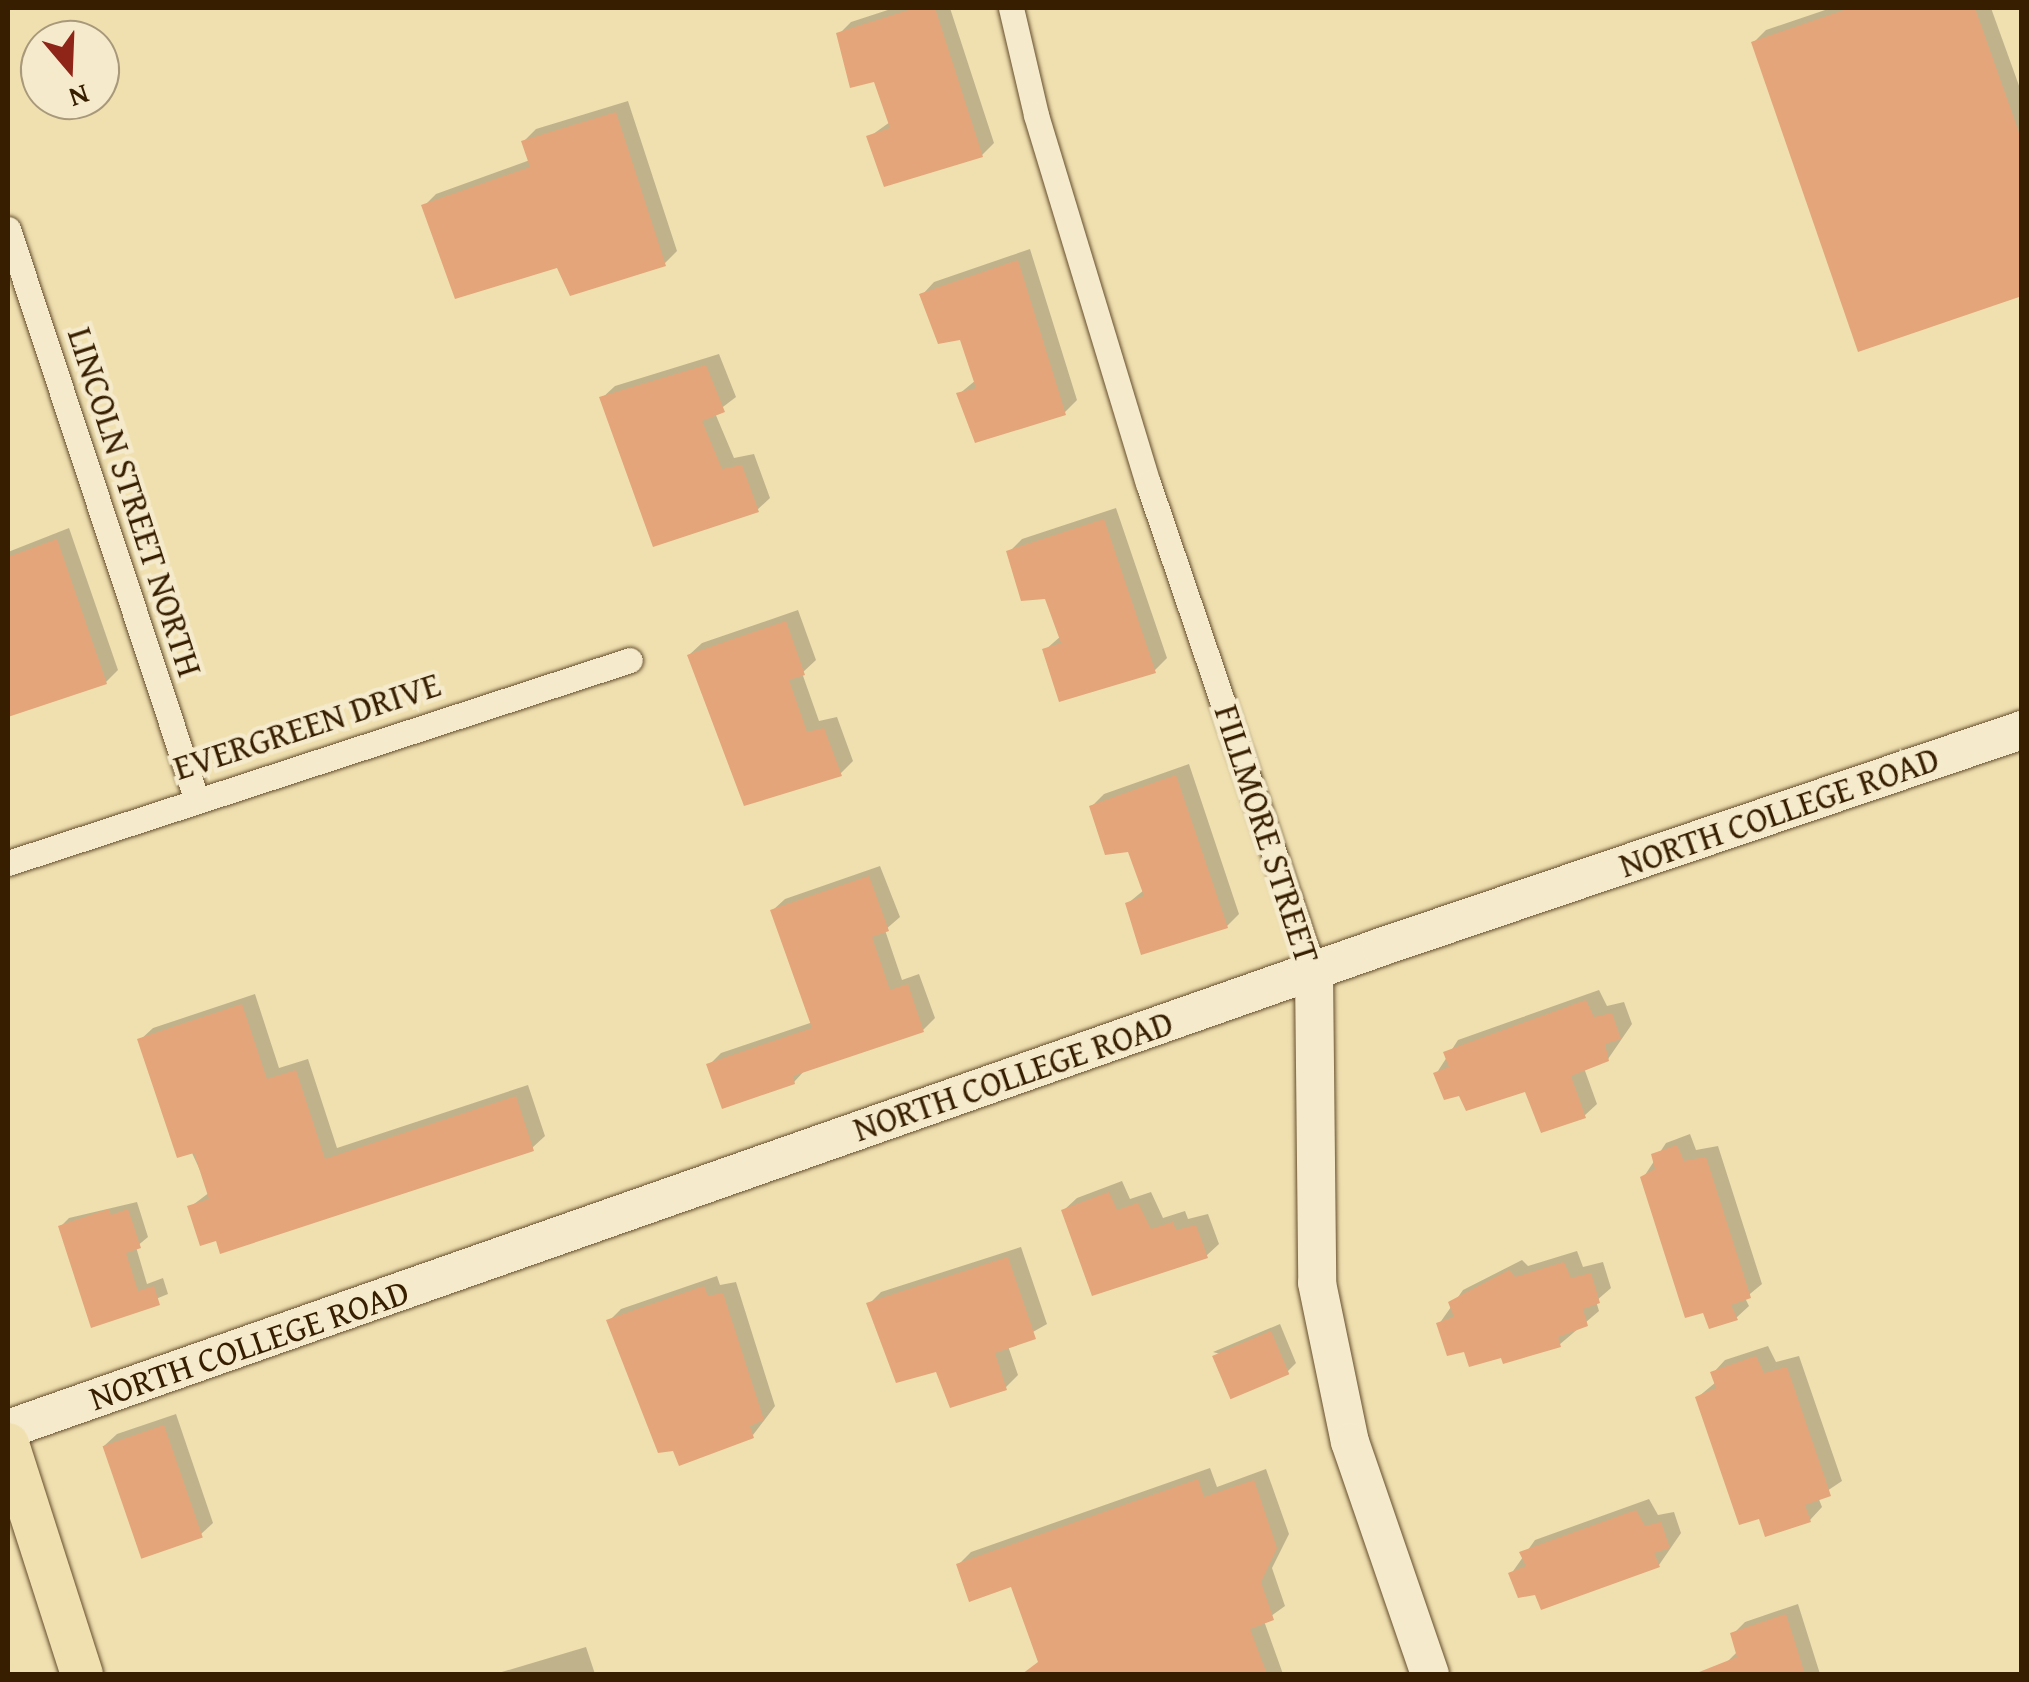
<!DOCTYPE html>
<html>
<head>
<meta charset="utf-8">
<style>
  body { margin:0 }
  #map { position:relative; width:2029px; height:1682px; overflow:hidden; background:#f0e0b0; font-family:"Gentium Book Plus",serif }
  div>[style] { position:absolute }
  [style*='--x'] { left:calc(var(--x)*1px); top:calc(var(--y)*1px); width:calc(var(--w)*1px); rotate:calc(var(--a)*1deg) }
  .shadow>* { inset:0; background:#0003 }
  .building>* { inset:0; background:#e4a57a; transform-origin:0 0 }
  .roads { filter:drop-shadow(0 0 2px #654e2d) drop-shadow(0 0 2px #654e2d) }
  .street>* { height:25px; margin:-12.5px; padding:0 12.5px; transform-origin:12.5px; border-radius:12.5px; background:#f5ebcc }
  .secondary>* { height:38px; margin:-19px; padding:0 19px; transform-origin:19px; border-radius:19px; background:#f5ebcc }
  .primary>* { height:42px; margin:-21px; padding:0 21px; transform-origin:21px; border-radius:21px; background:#f0e0b0 }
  span { translate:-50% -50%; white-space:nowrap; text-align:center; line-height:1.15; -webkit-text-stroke:9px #f5ebcc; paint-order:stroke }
  .street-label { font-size:35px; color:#371e01 }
  .frame { position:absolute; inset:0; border:10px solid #371e01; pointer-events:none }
  .north { position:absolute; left:20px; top:20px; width:100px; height:100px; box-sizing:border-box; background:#f5ebcc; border:2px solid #a9997b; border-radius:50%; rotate:161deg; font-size:28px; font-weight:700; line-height:40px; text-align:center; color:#371e01 }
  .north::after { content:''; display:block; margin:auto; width:35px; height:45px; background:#8f2418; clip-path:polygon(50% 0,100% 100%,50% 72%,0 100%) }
</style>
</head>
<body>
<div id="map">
  <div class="shadow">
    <i style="clip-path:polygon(894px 8px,950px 8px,994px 143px,982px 155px,869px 137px,890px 122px,876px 79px,839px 34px,851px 22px)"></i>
    <i style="clip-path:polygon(1831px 8px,1991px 8px,2022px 94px,2022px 293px,1754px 42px,1766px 30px)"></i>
    <i style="clip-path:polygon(628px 101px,677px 251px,665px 263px,558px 265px,424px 206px,436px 194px,530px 160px,524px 141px,536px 129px)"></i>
    <i style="clip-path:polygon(1030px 249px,1077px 400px,1064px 413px,959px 394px,976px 380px,962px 337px,922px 295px,934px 282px)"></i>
    <i style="clip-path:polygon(719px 354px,736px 397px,715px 413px,734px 458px,754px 454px,770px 498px,757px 510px,602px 398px,615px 386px)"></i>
    <i style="clip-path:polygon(1116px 508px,1167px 658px,1155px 670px,1045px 650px,1061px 636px,1046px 596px,1009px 552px,1022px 539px)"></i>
    <i style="clip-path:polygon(69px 528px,118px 670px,106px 682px,8px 714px,8px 552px)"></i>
    <i style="clip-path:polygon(798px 610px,816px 660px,802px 673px,819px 721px,837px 717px,853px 761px,840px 774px,689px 655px,702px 643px)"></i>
    <i style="clip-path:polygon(1189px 764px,1239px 914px,1227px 926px,1127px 904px,1144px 890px,1129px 849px,1092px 806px,1104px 794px)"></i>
    <i style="clip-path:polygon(880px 866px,900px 917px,885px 930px,902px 980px,919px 974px,935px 1018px,923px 1030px,806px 1069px,794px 1082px,709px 1065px,721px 1053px,813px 1022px,773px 910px,785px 899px)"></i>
    <i style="clip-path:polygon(1599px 990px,1607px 1006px,1624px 1002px,1632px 1024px,1608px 1059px,1584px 1068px,1597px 1104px,1584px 1116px,1527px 1089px,1461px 1093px,1436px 1074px,1458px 1040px)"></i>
    <i style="clip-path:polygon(255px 994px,279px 1068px,308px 1059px,337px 1148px,528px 1085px,545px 1136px,532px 1148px,218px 1237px,190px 1207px,210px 1192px,140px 1040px,153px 1028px)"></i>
    <i style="clip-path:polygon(1690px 1134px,1696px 1150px,1718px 1146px,1762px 1284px,1745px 1298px,1749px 1306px,1736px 1318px,1643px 1178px,1666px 1143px)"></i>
    <i style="clip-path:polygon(1122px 1181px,1130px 1199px,1151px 1192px,1163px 1218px,1185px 1211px,1188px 1219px,1208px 1214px,1219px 1244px,1206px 1256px,1064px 1210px,1077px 1198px)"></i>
    <i style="clip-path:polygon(137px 1202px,148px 1237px,136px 1247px,147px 1284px,163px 1278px,168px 1294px,92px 1325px,60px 1227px,69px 1218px)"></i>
    <i style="clip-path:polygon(1021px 1247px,1047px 1324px,1008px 1346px,1018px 1375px,1006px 1387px,937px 1369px,869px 1304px,881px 1292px)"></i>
    <i style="clip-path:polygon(1577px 1251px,1583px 1267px,1603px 1262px,1611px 1288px,1596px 1301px,1599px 1311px,1559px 1345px,1502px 1355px,1465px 1349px,1439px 1324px,1463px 1290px,1522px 1260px,1528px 1266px)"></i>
    <i style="clip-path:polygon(717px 1276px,720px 1285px,736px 1282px,775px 1406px,753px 1435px,609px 1321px,621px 1309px)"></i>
    <i style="clip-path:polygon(1280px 1324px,1296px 1363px,1287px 1372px,1213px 1352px)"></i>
    <i style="clip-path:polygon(1768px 1346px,1776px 1362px,1799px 1356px,1842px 1481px,1818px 1497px,1822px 1507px,1810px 1520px,1698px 1397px,1716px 1382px,1713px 1373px,1725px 1360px)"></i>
    <i style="clip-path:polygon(176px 1414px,213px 1523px,200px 1535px,104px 1446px,117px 1434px)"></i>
    <i style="clip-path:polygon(1210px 1468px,1217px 1487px,1266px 1469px,1289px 1534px,1272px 1568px,1285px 1606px,1264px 1621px,1283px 1674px,1034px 1674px,1040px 1662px,1013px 1583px,959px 1564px,971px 1552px)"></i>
    <i style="clip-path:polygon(1649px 1499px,1658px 1515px,1674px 1512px,1681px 1533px,1659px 1565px,1537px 1592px,1511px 1574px,1535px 1540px)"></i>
    <i style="clip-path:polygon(1798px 1604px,1820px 1674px,1733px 1674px,1728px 1661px,1738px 1651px,1733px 1634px,1745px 1622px)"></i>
    <i style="clip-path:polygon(586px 1647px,595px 1674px,495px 1674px)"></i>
  </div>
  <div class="building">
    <i style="clip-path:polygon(915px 8px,935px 8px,983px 157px,884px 187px,866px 136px,890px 128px,874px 82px,850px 88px,836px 33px)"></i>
    <i style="clip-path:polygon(1850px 8px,1975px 8px,2022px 141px,2022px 296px,1858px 352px,1751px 42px)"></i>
    <i style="clip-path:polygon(616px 112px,666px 266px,570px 296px,557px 268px,455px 299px,421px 205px,530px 167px,521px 141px)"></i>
    <i style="clip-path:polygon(1018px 260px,1066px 415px,975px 443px,956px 393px,976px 388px,960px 340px,938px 344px,919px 294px)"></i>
    <i style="clip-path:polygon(706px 365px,725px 412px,702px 421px,722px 469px,742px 465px,759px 512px,653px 547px,599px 397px)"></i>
    <i style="clip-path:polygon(1104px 519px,1156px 673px,1059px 702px,1042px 649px,1061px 643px,1045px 599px,1021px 601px,1006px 551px)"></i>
    <i style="clip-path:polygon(57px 539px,107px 684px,8px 717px,8px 557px)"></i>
    <i style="clip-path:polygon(786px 621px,805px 675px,789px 680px,807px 732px,824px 728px,842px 776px,744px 806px,687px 655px)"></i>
    <i style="clip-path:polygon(1176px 775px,1228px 928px,1141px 955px,1125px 903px,1144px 896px,1128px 852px,1105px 855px,1089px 806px)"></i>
    <i style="clip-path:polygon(869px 876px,889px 931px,872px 937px,890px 990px,908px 984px,924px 1032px,793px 1076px,795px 1084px,722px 1109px,706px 1064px,812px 1028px,770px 910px)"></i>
    <i style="clip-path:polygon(1586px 1000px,1594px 1017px,1612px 1013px,1621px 1039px,1605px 1044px,1609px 1061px,1571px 1076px,1586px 1118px,1541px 1133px,1525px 1092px,1466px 1111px,1459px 1096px,1444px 1100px,1433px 1073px,1449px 1067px,1443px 1052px)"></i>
    <i style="clip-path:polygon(242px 1004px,267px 1079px,296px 1070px,325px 1159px,516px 1096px,534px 1151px,220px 1254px,216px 1241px,200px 1246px,187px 1206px,209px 1199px,194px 1153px,177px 1158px,137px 1039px)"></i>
    <i style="clip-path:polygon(1677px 1145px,1684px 1161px,1706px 1157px,1751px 1298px,1731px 1305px,1738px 1320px,1709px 1329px,1703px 1313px,1685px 1318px,1640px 1177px,1655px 1169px,1651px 1154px)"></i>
    <i style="clip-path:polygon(1109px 1192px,1117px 1210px,1138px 1203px,1151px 1229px,1173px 1222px,1176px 1230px,1196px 1225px,1208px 1258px,1092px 1296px,1061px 1210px)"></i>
    <i style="clip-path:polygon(109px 1209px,111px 1215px,128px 1209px,141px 1248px,126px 1253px,138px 1291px,154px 1286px,160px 1305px,91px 1328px,58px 1226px)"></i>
    <i style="clip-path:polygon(1008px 1257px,1036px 1339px,995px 1353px,1007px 1390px,950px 1408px,936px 1372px,896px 1383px,866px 1303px)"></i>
    <i style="clip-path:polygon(1564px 1262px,1571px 1278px,1591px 1273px,1600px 1303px,1583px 1309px,1588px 1326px,1558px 1337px,1561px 1347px,1503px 1364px,1501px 1358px,1469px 1367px,1464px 1352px,1447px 1356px,1436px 1323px,1454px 1317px,1448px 1302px,1509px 1270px,1515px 1277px)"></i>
    <i style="clip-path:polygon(704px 1286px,708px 1296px,723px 1293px,764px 1420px,750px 1426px,754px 1438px,679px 1466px,673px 1451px,658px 1453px,606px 1320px)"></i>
    <i style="left:1271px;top:1331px;width:47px;height:64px;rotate:67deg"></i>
    <i style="clip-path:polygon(1756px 1356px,1764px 1373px,1787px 1367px,1831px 1496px,1805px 1505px,1811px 1522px,1765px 1537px,1759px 1519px,1739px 1525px,1695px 1397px,1716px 1388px,1710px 1372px)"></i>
    <i style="left:164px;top:1425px;width:119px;height:65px;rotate:71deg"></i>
    <i style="clip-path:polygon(1198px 1479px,1204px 1497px,1254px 1480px,1277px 1548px,1261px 1582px,1274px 1620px,1250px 1629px,1267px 1674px,1022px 1674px,1038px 1662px,1011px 1587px,969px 1602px,956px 1564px)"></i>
    <i style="clip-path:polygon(1636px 1510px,1645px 1526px,1661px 1522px,1670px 1548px,1654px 1553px,1660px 1567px,1541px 1610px,1535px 1595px,1518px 1598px,1508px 1573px,1526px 1566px,1519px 1552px)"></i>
    <i style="clip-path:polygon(1786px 1614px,1805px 1674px,1694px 1674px,1737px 1657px,1730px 1633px)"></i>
  </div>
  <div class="roads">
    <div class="street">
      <i style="--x:1011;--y:8;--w:110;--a:76.8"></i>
      <i style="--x:1036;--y:115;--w:385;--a:73.1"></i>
      <i style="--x:1148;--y:483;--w:515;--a:71.21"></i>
      <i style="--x:8;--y:229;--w:599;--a:71.72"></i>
      <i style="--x:8;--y:863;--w:654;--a:-18.07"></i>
    </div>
    <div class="secondary">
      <i style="--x:1314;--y:971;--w:312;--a:89.4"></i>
      <i style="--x:1317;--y:1283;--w:162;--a:78.3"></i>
      <i style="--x:1350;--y:1442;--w:245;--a:71"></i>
      <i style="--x:8;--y:1429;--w:1455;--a:-19.34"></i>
      <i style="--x:1381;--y:947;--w:677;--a:-18.7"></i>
    </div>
    <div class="primary">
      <i style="--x:8;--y:1444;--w:242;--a:72.2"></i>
    </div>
  </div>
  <div class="street-label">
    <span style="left:135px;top:502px;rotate:72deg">LINCOLN STREET NORTH</span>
    <span style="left:307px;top:726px;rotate:-18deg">EVERGREEN DRIVE</span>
    <span style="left:1779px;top:812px;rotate:-19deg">NORTH COLLEGE ROAD</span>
    <span style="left:1267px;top:834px;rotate:72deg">FILLMORE STREET</span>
    <span style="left:1013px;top:1076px;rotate:-19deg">NORTH COLLEGE ROAD</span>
    <span style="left:249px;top:1345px;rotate:-19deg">NORTH COLLEGE ROAD</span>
  </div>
  <div class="frame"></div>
  <div class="north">N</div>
</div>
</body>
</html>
